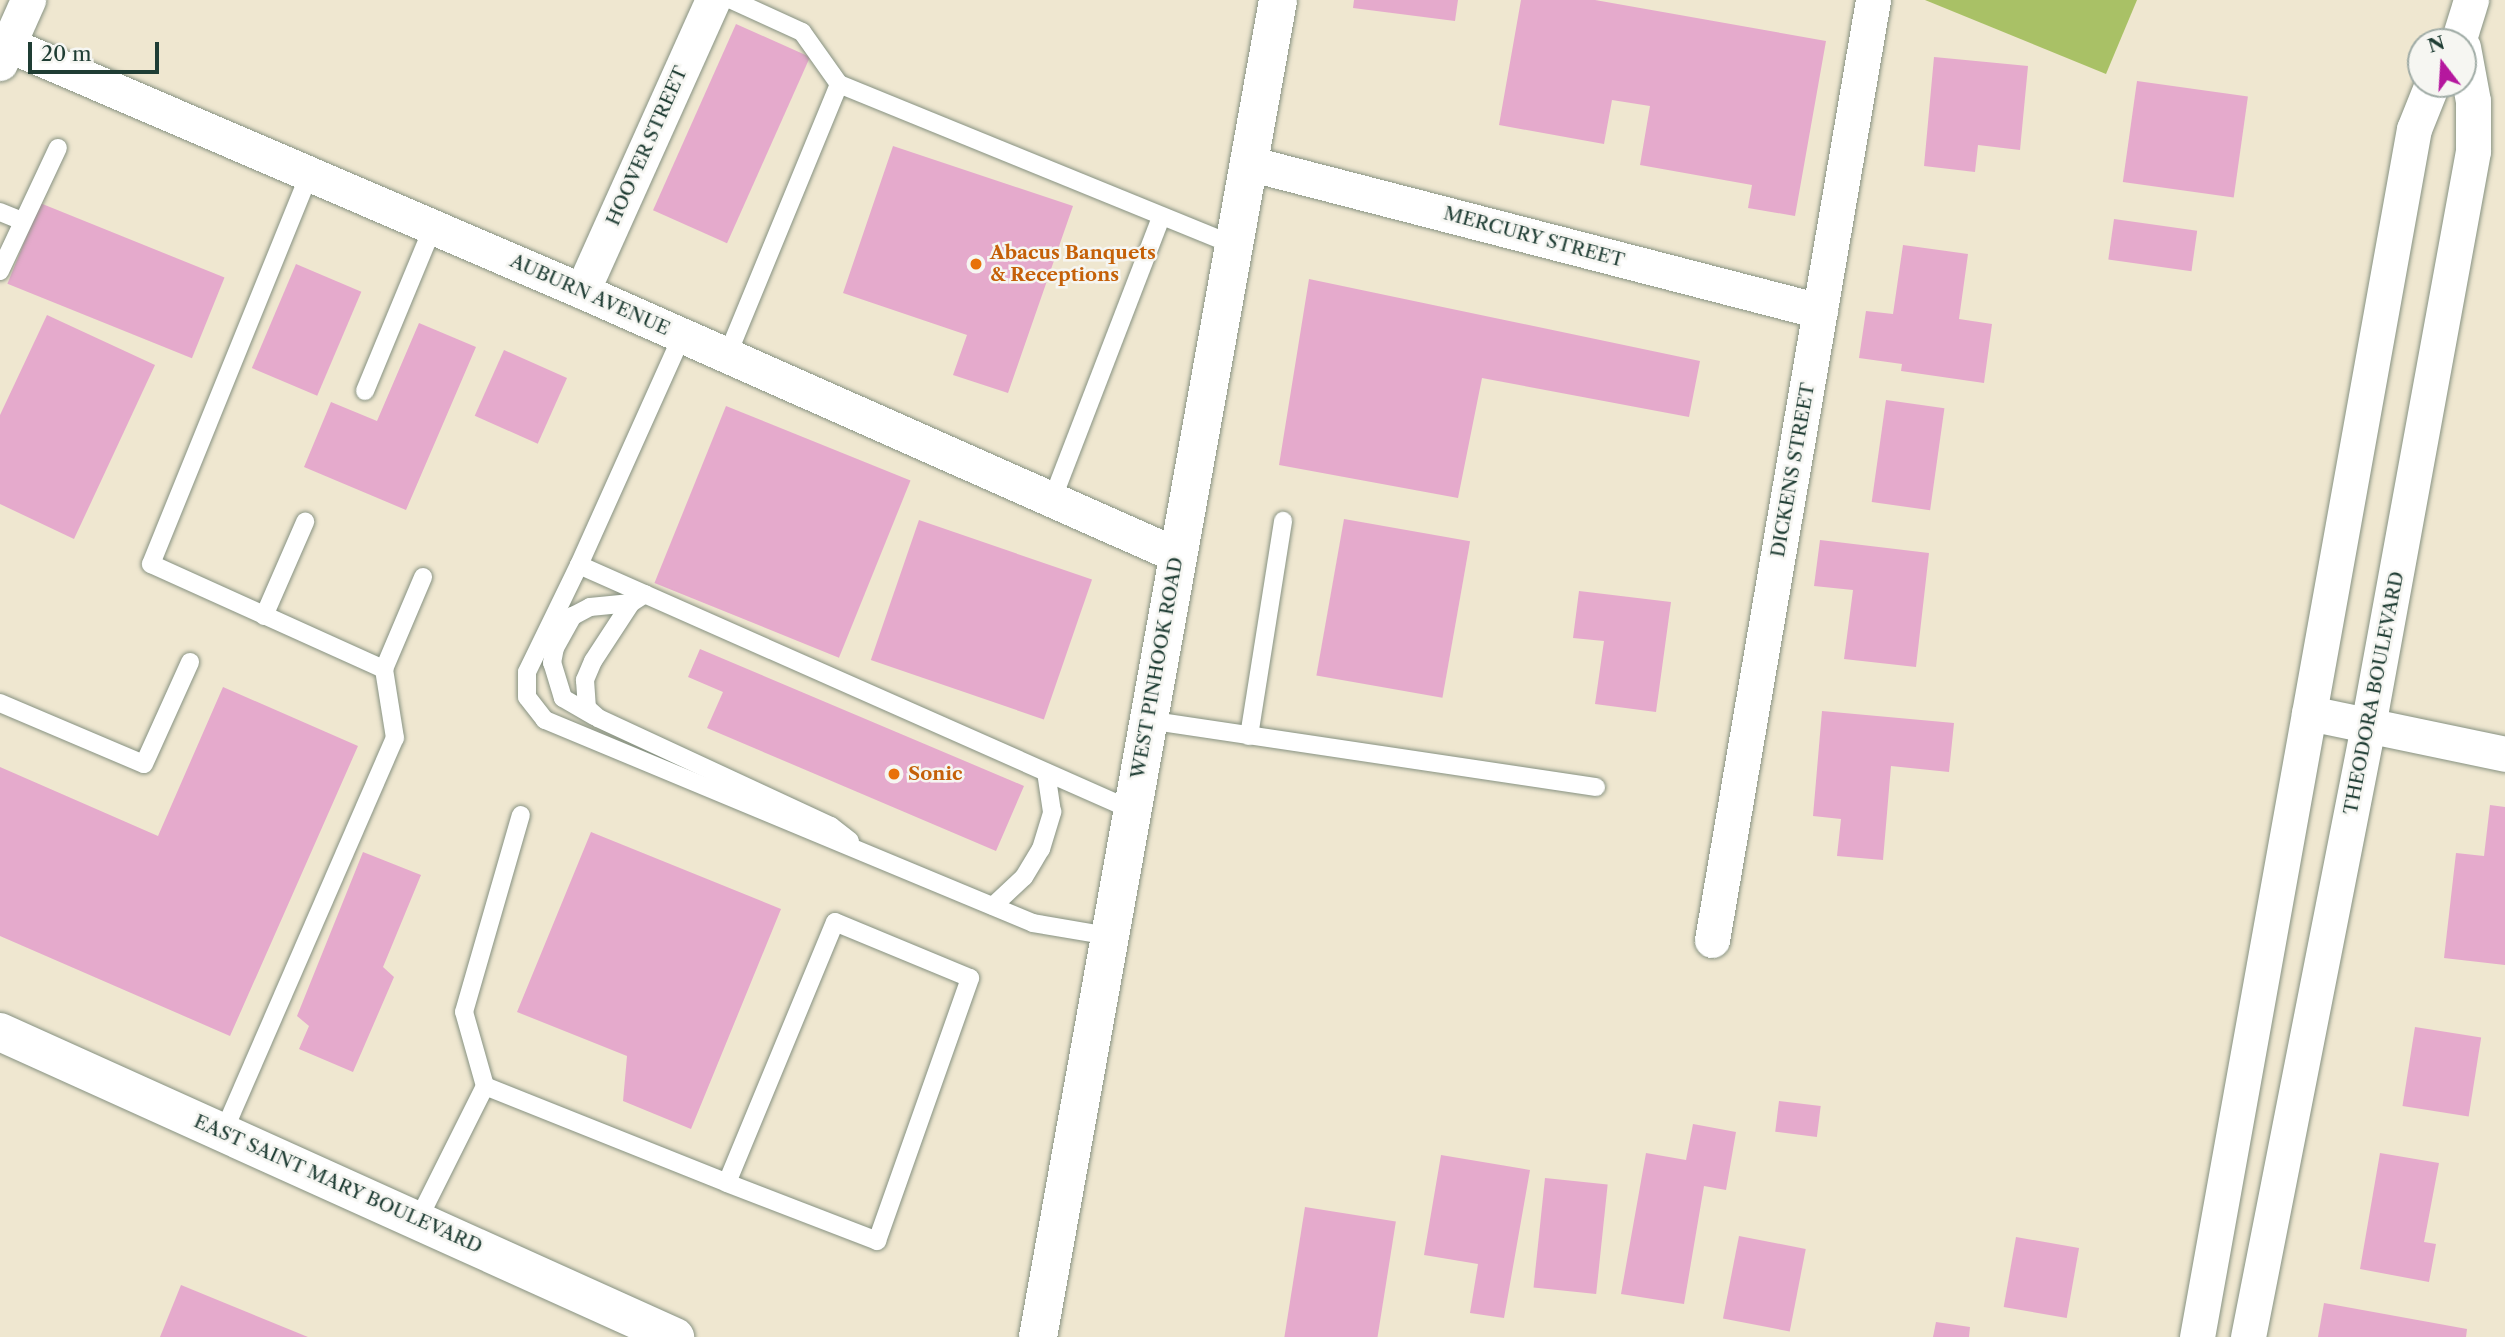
<!DOCTYPE html>
<html>
<head>
<meta charset="utf-8">
<style>
  body { margin:0 }
  #map { position:relative; width:2505px; height:1337px; overflow:hidden; background:#efe7d0; font-family:"Libre Caslon Text",serif }
  div>[style] { position:absolute }
  [style*='--x'] { left:calc(var(--x)*1px); top:calc(var(--y)*1px); width:calc(var(--w)*1px); rotate:calc(var(--a)*1deg) }
  .green>* { inset:0; background:#a9c166 }
  .building>* { inset:0; background:#e5aacc; transform-origin:0 0 }
  .roads { filter:drop-shadow(0 0 2px #879282) drop-shadow(0 0 2px #879282) }
  .service>* { height:18px; margin:-9px; padding:0 9px; transform-origin:9px; border-radius:9px; background:#fff }
  .minor>* { height:35px; margin:-17.5px; padding:0 17.5px; transform-origin:17.5px; border-radius:17.5px; background:#fff }
  .tertiary>* { height:38px; margin:-19px; padding:0 19px; transform-origin:19px; border-radius:19px; background:#fff }
  .secondary>* { height:38px; margin:-19px; padding:0 19px; transform-origin:19px; border-radius:19px; background:#fff }
  .dots>* { width:19px; height:19px; translate:-50% -50%; box-sizing:border-box; border:4px solid #f6f6f2; border-radius:50% }
  span { translate:-50% -50%; white-space:nowrap; text-align:center; line-height:1.15; -webkit-text-stroke:5px #f6f6f2; paint-order:stroke }
  .street-label { font-size:19px; color:#1f3d34 }
  .food-label { font-size:19px; color:#c56008; font-weight:700 }
  .left { translate:0 -50%; text-align:left }
  .north { position:absolute; left:2407px; top:28px; width:70px; height:70px; box-sizing:border-box; background:#f6f6f2; border:2px solid #a0aca6; border-radius:50%; rotate:343deg; font-size:19px; font-weight:700; line-height:28px; text-align:center; color:#1f3d34 }
  .north::after { content:''; display:block; margin:auto; width:24px; height:32px; background:#b5179e; clip-path:polygon(50% 0,100% 100%,50% 72%,0 100%) }
  .scale { position:absolute; left:28px; top:42px; width:131px; height:32px; box-sizing:border-box; border:4px solid #1f3d34; border-top:0; padding-left:9px; font-size:21px; line-height:24px; white-space:nowrap; color:#1f3d34; -webkit-text-stroke:5px #f6f6f2; paint-order:stroke }
</style>
</head>
<body>
<div id="map">
  <div class="green">
    <i style="clip-path:polygon(1925px 0,2137px 0,2106px 74px)"></i>
  </div>
  <div class="building">
    <i style="clip-path:polygon(1354px 0,1458px 0,1455px 21px,1353px 8px)"></i>
    <i style="clip-path:polygon(1521px 0,1595px 0,1826px 41px,1795px 216px,1748px 208px,1752px 185px,1640px 165px,1650px 106px,1612px 100px,1604px 144px,1499px 125px)"></i>
    <i style="left:736px;top:24px;width:81px;height:204px;rotate:24deg"></i>
    <i style="clip-path:polygon(1934px 57px,2028px 66px,2020px 150px,1978px 145px,1975px 172px,1924px 166px)"></i>
    <i style="left:2137px;top:81px;width:112px;height:102px;rotate:8deg"></i>
    <i style="clip-path:polygon(893px 146px,1073px 206px,1008px 393px,953px 375px,967px 335px,843px 293px)"></i>
    <i style="left:40px;top:203px;width:199px;height:87px;rotate:22deg"></i>
    <i style="left:2114px;top:219px;width:84px;height:41px;rotate:8deg"></i>
    <i style="clip-path:polygon(1903px 245px,1968px 254px,1959px 319px,1992px 324px,1984px 383px,1901px 371px,1902px 364px,1859px 358px,1866px 311px,1893px 314px)"></i>
    <i style="left:296px;top:264px;width:71px;height:113px;rotate:23deg"></i>
    <i style="clip-path:polygon(1309px 279px,1700px 361px,1689px 417px,1482px 378px,1458px 498px,1279px 465px)"></i>
    <i style="clip-path:polygon(47px 315px,155px 365px,74px 539px,0 504px,0 415px)"></i>
    <i style="clip-path:polygon(419px 323px,476px 347px,406px 510px,304px 467px,331px 402px,377px 421px)"></i>
    <i style="left:504px;top:350px;width:69px;height:72px;rotate:24deg"></i>
    <i style="left:1886px;top:400px;width:59px;height:103px;rotate:8deg"></i>
    <i style="left:726px;top:406px;width:199px;height:191px;rotate:22deg"></i>
    <i style="left:1344px;top:519px;width:128px;height:159px;rotate:10deg"></i>
    <i style="left:919px;top:520px;width:183px;height:148px;rotate:19deg"></i>
    <i style="clip-path:polygon(1820px 540px,1929px 553px,1916px 667px,1844px 659px,1853px 590px,1814px 586px)"></i>
    <i style="clip-path:polygon(1579px 591px,1671px 602px,1656px 712px,1595px 704px,1604px 641px,1573px 638px)"></i>
    <i style="clip-path:polygon(700px 649px,1024px 786px,996px 851px,707px 728px,723px 692px,688px 677px)"></i>
    <i style="clip-path:polygon(223px 687px,358px 746px,230px 1036px,0 936px,0 767px,158px 836px)"></i>
    <i style="clip-path:polygon(1822px 711px,1954px 723px,1949px 772px,1891px 766px,1883px 860px,1837px 856px,1841px 819px,1813px 816px)"></i>
    <i style="clip-path:polygon(2490px 805px,2505px 807px,2505px 965px,2444px 958px,2456px 853px,2484px 856px)"></i>
    <i style="clip-path:polygon(591px 832px,781px 909px,691px 1129px,623px 1101px,627px 1056px,517px 1012px)"></i>
    <i style="clip-path:polygon(363px 852px,421px 875px,383px 967px,394px 977px,353px 1072px,299px 1049px,309px 1026px,297px 1016px)"></i>
    <i style="left:2415px;top:1027px;width:67px;height:80px;rotate:9deg"></i>
    <i style="left:1779px;top:1101px;width:42px;height:31px;rotate:7deg"></i>
    <i style="clip-path:polygon(1693px 1124px,1736px 1132px,1726px 1190px,1704px 1186px,1684px 1304px,1621px 1294px,1646px 1153px,1686px 1160px)"></i>
    <i style="clip-path:polygon(2380px 1153px,2439px 1163px,2424px 1242px,2436px 1244px,2429px 1282px,2360px 1269px)"></i>
    <i style="clip-path:polygon(1441px 1155px,1530px 1170px,1504px 1318px,1470px 1313px,1478px 1264px,1424px 1255px)"></i>
    <i style="left:1545px;top:1178px;width:63px;height:110px;rotate:6deg"></i>
    <i style="left:1305px;top:1207px;width:92px;height:132px;rotate:9deg"></i>
    <i style="left:1739px;top:1236px;width:68px;height:84px;rotate:11deg"></i>
    <i style="left:2016px;top:1237px;width:64px;height:71px;rotate:10deg"></i>
    <i style="clip-path:polygon(181px 1285px,308px 1337px,160px 1337px)"></i>
    <i style="clip-path:polygon(2324px 1303px,2467px 1329px,2466px 1337px,2318px 1337px)"></i>
    <i style="clip-path:polygon(1936px 1322px,1970px 1327px,1969px 1337px,1933px 1337px)"></i>
  </div>
  <div class="roads">
    <div class="service">
      <i style="--x:839;--y:84;--w:427;--a:22.2"></i>
      <i style="--x:309;--y:175;--w:420;--a:112.1"></i>
      <i style="--x:151;--y:564;--w:256;--a:24.3"></i>
      <i style="--x:384;--y:669;--w:100;--a:-67"></i>
      <i style="--x:0;--y:212;--w:24;--a:22"></i>
      <i style="--x:0;--y:271;--w:136;--a:-64.8"></i>
      <i style="--x:727;--y:356;--w:294;--a:-67.6"></i>
      <i style="--x:839;--y:84;--w:64;--a:-125.4"></i>
      <i style="--x:802;--y:32;--w:77;--a:-155.4"></i>
      <i style="--x:365;--y:391;--w:178;--a:-67.5"></i>
      <i style="--x:1052;--y:500;--w:302;--a:-68.9"></i>
      <i style="--x:579;--y:565;--w:251;--a:-65.8"></i>
      <i style="--x:645;--y:594;--w:17;--a:147"></i>
      <i style="--x:631;--y:603;--w:69;--a:123.2"></i>
      <i style="--x:593;--y:661;--w:21;--a:113"></i>
      <i style="--x:585;--y:680;--w:28;--a:86"></i>
      <i style="--x:587;--y:708;--w:15;--a:42"></i>
      <i style="--x:598;--y:718;--w:257;--a:24.9"></i>
      <i style="--x:831;--y:826;--w:24;--a:38"></i>
      <i style="--x:264;--y:616;--w:103;--a:-66.4"></i>
      <i style="--x:0;--y:703;--w:156;--a:23"></i>
      <i style="--x:144;--y:764;--w:112;--a:-65.7"></i>
      <i style="--x:594;--y:716;--w:36;--a:-150"></i>
      <i style="--x:563;--y:698;--w:37;--a:-107"></i>
      <i style="--x:552;--y:663;--w:15;--a:-79"></i>
      <i style="--x:555;--y:648;--w:37;--a:-61"></i>
      <i style="--x:573;--y:616;--w:19;--a:-28"></i>
      <i style="--x:590;--y:607;--w:41;--a:-5.6"></i>
      <i style="--x:1147;--y:720;--w:454;--a:8.5"></i>
      <i style="--x:1249;--y:736;--w:218;--a:-81"></i>
      <i style="--x:993;--y:906;--w:42;--a:-43.1"></i>
      <i style="--x:1024;--y:877;--w:33;--a:-59"></i>
      <i style="--x:1041;--y:849;--w:39;--a:-73"></i>
      <i style="--x:1052;--y:812;--w:40;--a:-98.5"></i>
      <i style="--x:1109;--y:936;--w:77;--a:-170.3"></i>
      <i style="--x:1033;--y:923;--w:529;--a:-157.41"></i>
      <i style="--x:545;--y:720;--w:29;--a:-128"></i>
      <i style="--x:527;--y:697;--w:25;--a:-90"></i>
      <i style="--x:527;--y:672;--w:119;--a:-64.1"></i>
      <i style="--x:579;--y:565;--w:605;--a:23.9"></i>
      <i style="--x:485;--y:1086;--w:77;--a:-105.8"></i>
      <i style="--x:464;--y:1012;--w:205;--a:-73.9"></i>
      <i style="--x:223;--y:1133;--w:431;--a:-66.5"></i>
      <i style="--x:395;--y:738;--w:70;--a:-99.1"></i>
      <i style="--x:418;--y:1220;--w:150;--a:-63.4"></i>
      <i style="--x:485;--y:1086;--w:261;--a:21.8"></i>
      <i style="--x:727;--y:1183;--w:161;--a:21.1"></i>
      <i style="--x:877;--y:1241;--w:279;--a:-70.5"></i>
      <i style="--x:970;--y:978;--w:146;--a:-157.5"></i>
      <i style="--x:835;--y:922;--w:282;--a:112.5"></i>
    </div>
    <div class="minor">
      <i style="--x:0;--y:41;--w:633;--a:23.25"></i>
      <i style="--x:582;--y:291;--w:651;--a:23.93"></i>
      <i style="--x:2458;--y:42;--w:44;--a:-72.8"></i>
      <i style="--x:0;--y:63;--w:69;--a:-66"></i>
      <i style="--x:1248;--y:163;--w:591;--a:14.51"></i>
      <i style="--x:582;--y:291;--w:319;--a:-65.8"></i>
      <i style="--x:2309;--y:713;--w:200;--a:11.8"></i>
      <i style="--x:1712;--y:940;--w:954;--a:-80.28"></i>
      <i style="--x:2197;--y:1337;--w:1227;--a:-79.82"></i>
      <i style="--x:2414;--y:129;--w:48;--a:-68.2"></i>
      <i style="--x:2248;--y:1337;--w:623;--a:-78.89"></i>
      <i style="--x:2368;--y:726;--w:585;--a:-79.65"></i>
      <i style="--x:2473;--y:151;--w:50;--a:-90"></i>
      <i style="--x:2473;--y:101;--w:55;--a:-100.5"></i>
    </div>
    <div class="tertiary">
      <i style="--x:0;--y:1032;--w:741;--a:24.32"></i>
    </div>
    <div class="secondary">
      <i style="--x:1038;--y:1337;--w:1358;--a:-79.82"></i>
    </div>
  </div>
  <div class="dots">
    <i style="left:976px;top:264px;background:#e8710a"></i>
    <i style="left:894px;top:774px;background:#e8710a"></i>
  </div>
  <div class="street-label">
    <span style="left:647px;top:146px;rotate:-66deg">HOOVER STREET</span>
    <span style="left:1534px;top:237px;rotate:15deg">MERCURY STREET</span>
    <span style="left:590px;top:295px;rotate:24deg">AUBURN AVENUE</span>
    <span style="left:1793px;top:470px;rotate:-80deg">DICKENS STREET</span>
    <span style="left:1157px;top:668px;rotate:-80deg">WEST PINHOOK ROAD</span>
    <span style="left:2374px;top:693px;rotate:-79deg">THEODORA BOULEVARD</span>
    <span style="left:338px;top:1184px;rotate:24deg">EAST SAINT MARY BOULEVARD</span>
  </div>
  <div class="food-label">
    <span class="left" style="left:990px;top:264px">Abacus Banquets<br>&amp; Receptions</span>
    <span class="left" style="left:908px;top:774px">Sonic</span>
  </div>
  <div class="north">N</div>
  <div class="scale">20 m</div>
</div>
</body>
</html>
